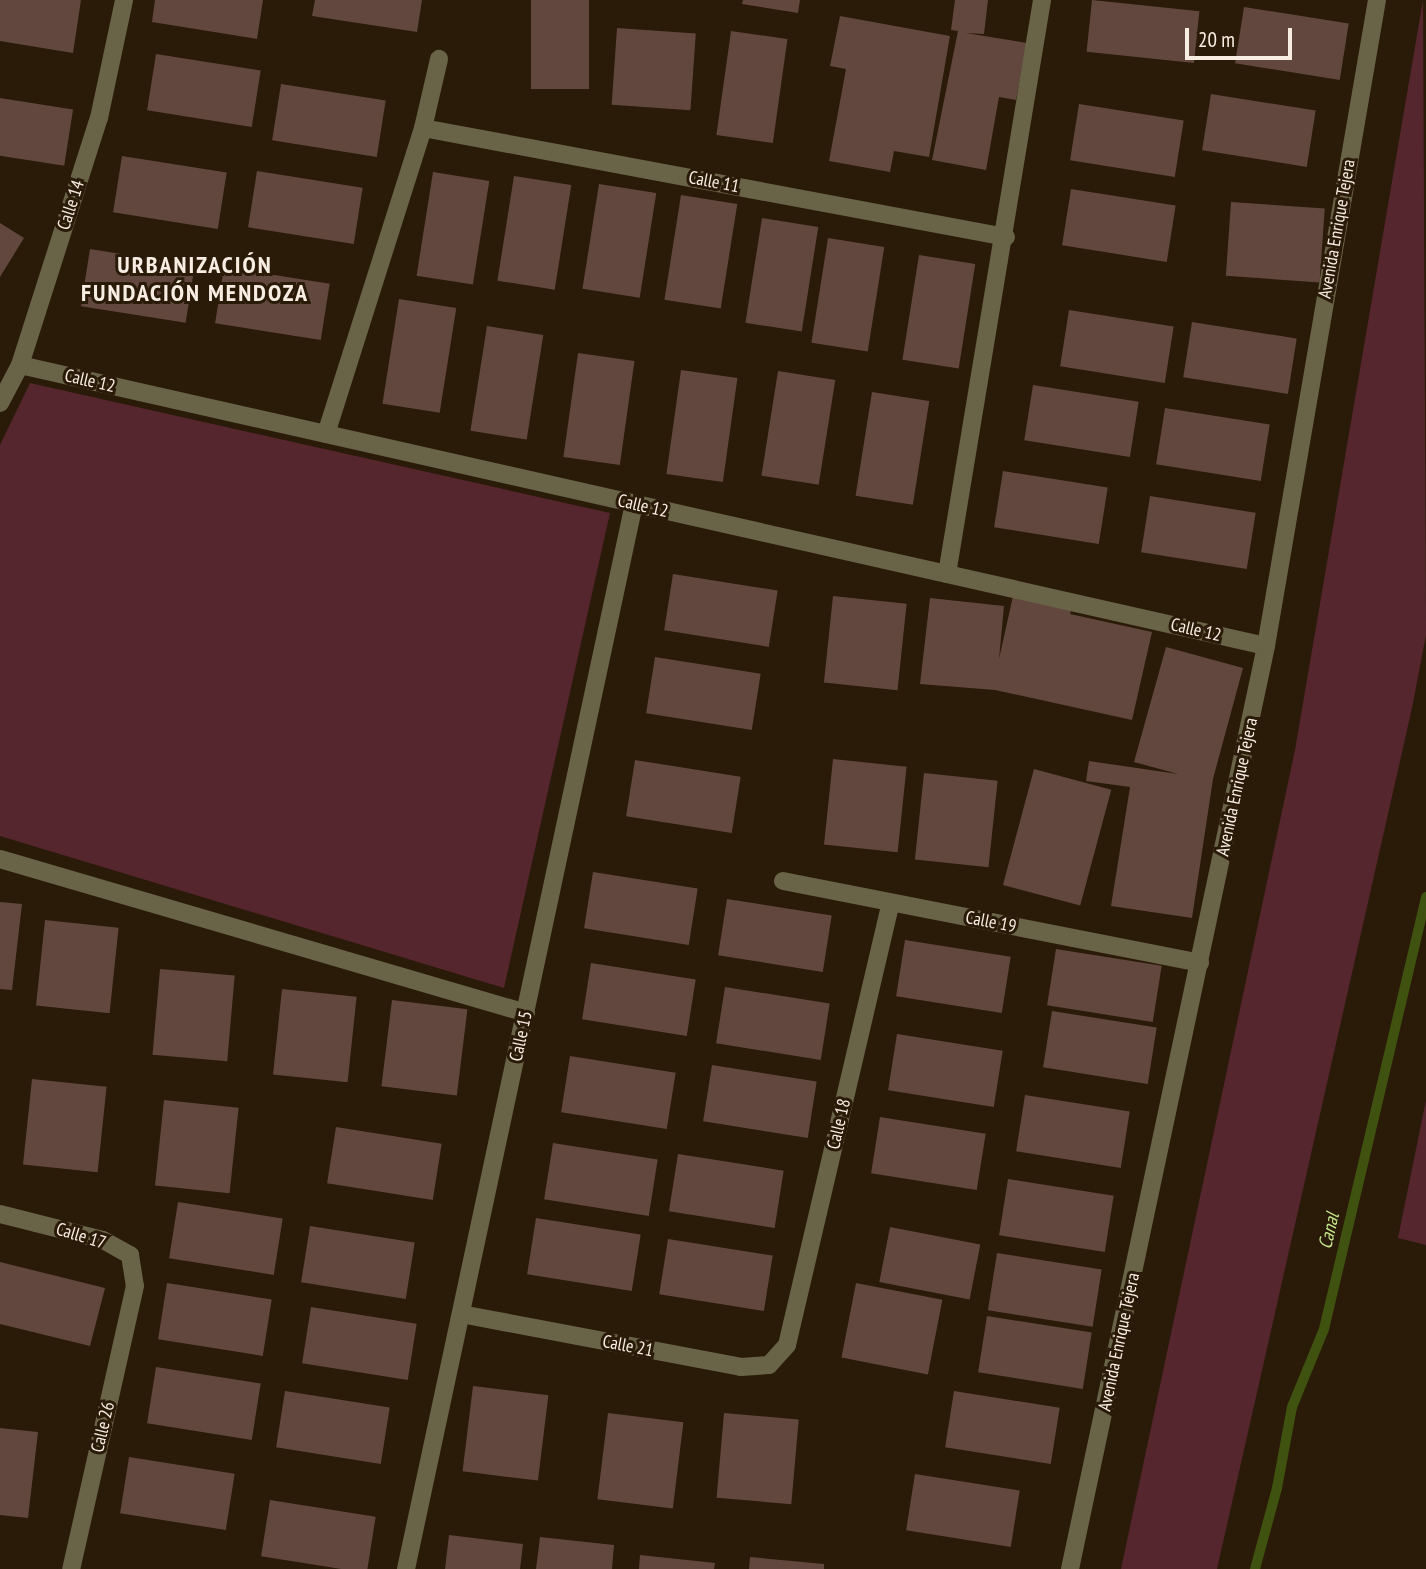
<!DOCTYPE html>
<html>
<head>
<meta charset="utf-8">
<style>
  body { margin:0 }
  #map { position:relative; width:1426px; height:1569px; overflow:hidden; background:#2a1a08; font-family:"PT Sans Narrow",sans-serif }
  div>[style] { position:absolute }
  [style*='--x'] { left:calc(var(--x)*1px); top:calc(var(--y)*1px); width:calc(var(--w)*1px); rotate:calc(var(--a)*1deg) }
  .green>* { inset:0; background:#56262f }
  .stream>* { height:10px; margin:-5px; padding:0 5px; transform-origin:5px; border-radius:5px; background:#3f520f }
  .building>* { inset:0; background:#61473e; transform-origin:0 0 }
  .minor>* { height:18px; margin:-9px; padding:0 9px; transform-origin:9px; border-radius:9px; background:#696347 }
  span { translate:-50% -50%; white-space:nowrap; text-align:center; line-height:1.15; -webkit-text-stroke:6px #2a1a08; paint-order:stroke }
  .street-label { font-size:18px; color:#f8ede2 }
  .water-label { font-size:19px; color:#c3e488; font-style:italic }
  .district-label { font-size:24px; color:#f8ede2; font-weight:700; letter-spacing:2px }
  .scale { position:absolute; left:1185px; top:28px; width:107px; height:32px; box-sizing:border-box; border:4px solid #f8ede2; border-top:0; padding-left:9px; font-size:21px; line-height:24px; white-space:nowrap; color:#f8ede2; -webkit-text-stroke:5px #2a1a08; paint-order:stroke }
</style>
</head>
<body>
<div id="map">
  <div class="green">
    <i style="clip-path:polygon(1423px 0,1426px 635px,1412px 708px,1217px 1569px,1121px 1569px,1295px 750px)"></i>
    <i style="clip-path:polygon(30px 383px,610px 513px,504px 988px,0 836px,0 445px)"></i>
    <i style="clip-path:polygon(1426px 1100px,1426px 1245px,1398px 1238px)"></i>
  </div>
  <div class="stream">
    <i style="--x:1255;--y:1569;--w:84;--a:-74.8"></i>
    <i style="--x:1277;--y:1488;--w:82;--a:-79.5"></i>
    <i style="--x:1292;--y:1407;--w:84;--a:-67.7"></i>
    <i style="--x:1324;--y:1329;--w:444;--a:-76.7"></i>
  </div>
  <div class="building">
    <i style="clip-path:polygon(0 0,81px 0,73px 53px,0 41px)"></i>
    <i style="clip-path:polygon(155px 0,263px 0,257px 39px,152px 22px)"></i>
    <i style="clip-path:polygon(315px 0,422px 0,417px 32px,312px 16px)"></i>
    <i style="left:531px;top:0;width:58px;height:89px"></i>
    <i style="clip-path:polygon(743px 0,800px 0,798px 13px,742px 4px)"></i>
    <i style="clip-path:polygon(955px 0,988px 0,984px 34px,966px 33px,1027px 43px,1016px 100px,999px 97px,986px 170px,932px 160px,958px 31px,951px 30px)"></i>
    <i style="left:1092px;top:0;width:108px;height:52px;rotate:6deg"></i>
    <i style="left:1244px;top:7px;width:106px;height:57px;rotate:9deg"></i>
    <i style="clip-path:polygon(840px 16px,950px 36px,929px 157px,894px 151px,890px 172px,829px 161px,846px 69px,830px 66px)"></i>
    <i style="left:617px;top:28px;width:79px;height:77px;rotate:4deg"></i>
    <i style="left:731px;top:31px;width:57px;height:105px;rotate:8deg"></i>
    <i style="left:156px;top:54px;width:106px;height:57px;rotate:9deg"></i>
    <i style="left:281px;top:84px;width:106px;height:57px;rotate:9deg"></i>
    <i style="left:1211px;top:94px;width:106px;height:57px;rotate:9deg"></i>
    <i style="left:0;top:98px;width:74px;height:57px;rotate:9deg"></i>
    <i style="left:1079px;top:104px;width:106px;height:57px;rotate:9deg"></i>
    <i style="left:122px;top:156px;width:106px;height:57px;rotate:9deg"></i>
    <i style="left:257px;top:171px;width:107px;height:57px;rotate:9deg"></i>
    <i style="left:433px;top:172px;width:57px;height:105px;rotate:9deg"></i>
    <i style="left:514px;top:176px;width:58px;height:106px;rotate:9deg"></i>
    <i style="left:599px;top:184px;width:58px;height:106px;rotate:9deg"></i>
    <i style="left:1071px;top:189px;width:106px;height:57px;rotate:9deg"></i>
    <i style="left:681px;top:195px;width:57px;height:106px;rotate:9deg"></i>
    <i style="left:1231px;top:202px;width:94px;height:74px;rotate:4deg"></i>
    <i style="left:762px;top:218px;width:57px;height:106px;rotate:9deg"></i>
    <i style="clip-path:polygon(0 223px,24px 238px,0 277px)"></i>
    <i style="left:828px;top:238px;width:57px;height:106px;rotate:9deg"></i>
    <i style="left:90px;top:249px;width:106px;height:58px;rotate:9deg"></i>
    <i style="left:919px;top:255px;width:57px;height:106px;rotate:9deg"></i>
    <i style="left:224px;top:267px;width:107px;height:57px;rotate:9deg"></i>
    <i style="left:399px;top:299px;width:58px;height:106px;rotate:9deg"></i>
    <i style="left:1069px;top:310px;width:106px;height:57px;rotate:9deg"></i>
    <i style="left:1192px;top:322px;width:106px;height:56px;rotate:9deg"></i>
    <i style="left:487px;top:326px;width:57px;height:106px;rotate:9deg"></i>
    <i style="left:578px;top:353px;width:57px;height:105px;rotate:8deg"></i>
    <i style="left:681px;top:370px;width:57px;height:105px;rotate:8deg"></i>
    <i style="left:778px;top:371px;width:58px;height:106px;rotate:9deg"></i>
    <i style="left:1033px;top:385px;width:107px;height:56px;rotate:9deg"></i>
    <i style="left:872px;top:392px;width:58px;height:105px;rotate:9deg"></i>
    <i style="left:1165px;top:408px;width:106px;height:57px;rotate:9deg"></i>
    <i style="left:1003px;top:471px;width:106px;height:57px;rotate:9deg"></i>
    <i style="left:1150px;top:496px;width:107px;height:57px;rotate:9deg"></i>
    <i style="left:673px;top:574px;width:106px;height:57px;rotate:9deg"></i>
    <i style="left:833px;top:596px;width:74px;height:87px;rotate:6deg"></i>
    <i style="clip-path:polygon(1013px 596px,1072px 608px,1070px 614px,1152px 632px,1132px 720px,995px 690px,920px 684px,930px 598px,1004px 606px,999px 659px)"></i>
    <i style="clip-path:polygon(1166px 647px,1243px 668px,1213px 779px,1192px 918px,1111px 906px,1130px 787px,1086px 781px,1089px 761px,1178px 774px,1134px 762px)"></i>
    <i style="left:655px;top:657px;width:107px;height:57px;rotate:9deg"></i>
    <i style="left:833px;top:759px;width:74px;height:86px;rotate:6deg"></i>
    <i style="left:635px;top:760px;width:107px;height:57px;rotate:9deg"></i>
    <i style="left:1034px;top:769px;width:80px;height:120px;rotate:15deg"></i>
    <i style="left:924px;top:773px;width:74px;height:87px;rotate:6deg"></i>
    <i style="left:593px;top:872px;width:106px;height:57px;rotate:9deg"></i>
    <i style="left:727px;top:899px;width:106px;height:57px;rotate:9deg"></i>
    <i style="clip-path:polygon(0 902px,22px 904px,12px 990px,0 989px)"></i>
    <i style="left:45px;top:920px;width:74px;height:86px;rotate:6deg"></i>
    <i style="left:905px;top:940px;width:107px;height:57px;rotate:9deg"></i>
    <i style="left:1056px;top:949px;width:107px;height:57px;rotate:9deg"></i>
    <i style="left:591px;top:963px;width:106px;height:57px;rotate:9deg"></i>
    <i style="left:160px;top:969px;width:75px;height:86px;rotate:5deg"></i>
    <i style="left:725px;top:987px;width:106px;height:57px;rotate:9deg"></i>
    <i style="left:282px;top:989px;width:75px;height:86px;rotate:6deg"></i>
    <i style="left:392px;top:1000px;width:76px;height:87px;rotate:7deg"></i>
    <i style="left:1052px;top:1011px;width:106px;height:57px;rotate:9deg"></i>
    <i style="left:897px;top:1034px;width:107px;height:57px;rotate:9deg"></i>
    <i style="left:570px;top:1056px;width:107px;height:57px;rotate:9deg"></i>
    <i style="left:712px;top:1065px;width:106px;height:57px;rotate:9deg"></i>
    <i style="left:32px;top:1079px;width:75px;height:86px;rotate:6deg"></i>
    <i style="left:1025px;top:1095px;width:106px;height:57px;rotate:9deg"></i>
    <i style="left:164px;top:1100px;width:75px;height:86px;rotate:6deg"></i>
    <i style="left:880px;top:1117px;width:107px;height:57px;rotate:9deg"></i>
    <i style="left:336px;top:1127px;width:107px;height:57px;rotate:9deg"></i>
    <i style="left:553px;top:1143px;width:106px;height:57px;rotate:9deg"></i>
    <i style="left:678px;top:1154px;width:107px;height:58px;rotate:9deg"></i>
    <i style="left:1008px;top:1179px;width:107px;height:57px;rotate:9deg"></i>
    <i style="left:178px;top:1202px;width:106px;height:57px;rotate:9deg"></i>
    <i style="left:536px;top:1218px;width:106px;height:57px;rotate:9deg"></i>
    <i style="left:310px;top:1226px;width:106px;height:57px;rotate:9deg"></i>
    <i style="left:890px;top:1227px;width:92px;height:56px;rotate:11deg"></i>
    <i style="left:668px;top:1239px;width:106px;height:56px;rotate:9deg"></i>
    <i style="left:997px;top:1253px;width:106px;height:58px;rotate:9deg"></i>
    <i style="clip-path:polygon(0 1262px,105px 1288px,90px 1346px,0 1324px)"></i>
    <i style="left:167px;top:1283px;width:106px;height:57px;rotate:9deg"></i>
    <i style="left:856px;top:1283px;width:88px;height:76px;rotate:11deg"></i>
    <i style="left:311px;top:1307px;width:107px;height:57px;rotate:9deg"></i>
    <i style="left:987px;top:1316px;width:106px;height:57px;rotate:9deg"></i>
    <i style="left:156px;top:1367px;width:106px;height:57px;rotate:9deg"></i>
    <i style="left:473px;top:1386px;width:76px;height:86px;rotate:7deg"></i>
    <i style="left:285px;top:1391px;width:106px;height:57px;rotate:9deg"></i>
    <i style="left:954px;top:1391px;width:107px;height:57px;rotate:9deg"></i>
    <i style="left:608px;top:1413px;width:76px;height:87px;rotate:7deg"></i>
    <i style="left:724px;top:1413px;width:75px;height:85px;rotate:5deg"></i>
    <i style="clip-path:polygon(0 1428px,38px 1432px,28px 1518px,0 1515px)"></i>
    <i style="left:129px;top:1457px;width:107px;height:57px;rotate:9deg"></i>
    <i style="left:915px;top:1474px;width:106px;height:57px;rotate:9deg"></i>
    <i style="left:270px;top:1500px;width:107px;height:57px;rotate:9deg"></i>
    <i style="clip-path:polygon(449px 1535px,523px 1544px,520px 1569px,445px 1569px)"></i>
    <i style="clip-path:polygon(540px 1537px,614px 1545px,612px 1569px,536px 1569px)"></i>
    <i style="clip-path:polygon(640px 1555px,715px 1563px,714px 1569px,639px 1569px)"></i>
    <i style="clip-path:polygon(750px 1557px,824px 1564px,824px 1569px,749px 1569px)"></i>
  </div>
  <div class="minor">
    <i style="--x:423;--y:128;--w:593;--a:10.59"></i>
    <i style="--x:20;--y:365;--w:1277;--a:12.71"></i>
    <i style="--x:0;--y:403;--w:43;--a:-62.2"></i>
    <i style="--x:20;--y:365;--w:259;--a:-72.3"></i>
    <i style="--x:99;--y:118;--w:121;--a:-78"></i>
    <i style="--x:326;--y:434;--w:321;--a:-72.4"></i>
    <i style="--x:423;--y:128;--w:71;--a:-76.9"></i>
    <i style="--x:947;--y:574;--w:582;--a:-80.6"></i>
    <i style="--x:0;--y:859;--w:548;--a:16.32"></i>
    <i style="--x:783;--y:881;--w:425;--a:11.1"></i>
    <i style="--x:0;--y:1214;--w:106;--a:14.2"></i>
    <i style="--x:103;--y:1240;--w:31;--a:29"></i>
    <i style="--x:130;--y:1255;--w:31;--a:81"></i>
    <i style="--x:135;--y:1286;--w:290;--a:102.7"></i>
    <i style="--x:461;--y:1314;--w:285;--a:10.7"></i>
    <i style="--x:741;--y:1367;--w:28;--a:-4"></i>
    <i style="--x:769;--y:1365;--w:27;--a:-48"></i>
    <i style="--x:787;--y:1345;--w:454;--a:-76.8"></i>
    <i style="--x:406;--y:1569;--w:1089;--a:-77.92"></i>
    <i style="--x:1070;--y:1569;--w:944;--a:-78.01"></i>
    <i style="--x:1266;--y:646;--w:655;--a:-80.25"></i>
  </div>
  <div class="street-label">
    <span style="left:714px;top:182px;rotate:11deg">Calle 11</span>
    <span style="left:71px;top:205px;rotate:-72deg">Calle 14</span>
    <span style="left:1337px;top:229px;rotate:-80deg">Avenida Enrique Tejera</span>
    <span style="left:90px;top:381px;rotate:13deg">Calle 12</span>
    <span style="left:643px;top:506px;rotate:13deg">Calle 12</span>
    <span style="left:1196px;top:630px;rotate:13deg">Calle 12</span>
    <span style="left:1237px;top:787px;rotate:-78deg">Avenida Enrique Tejera</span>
    <span style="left:991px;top:922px;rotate:11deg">Calle 19</span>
    <span style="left:521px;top:1036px;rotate:-78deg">Calle 15</span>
    <span style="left:839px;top:1124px;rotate:-77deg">Calle 18</span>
    <span style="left:81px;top:1236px;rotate:17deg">Calle 17</span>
    <span style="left:1119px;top:1342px;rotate:-78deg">Avenida Enrique Tejera</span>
    <span style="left:628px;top:1346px;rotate:11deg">Calle 21</span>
    <span style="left:103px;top:1427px;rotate:-77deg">Calle 26</span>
  </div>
  <div class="water-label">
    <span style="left:1329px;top:1231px;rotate:-77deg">Canal</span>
  </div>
  <div class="district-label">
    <span style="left:195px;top:279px">URBANIZACIÓN<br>FUNDACIÓN MENDOZA</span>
  </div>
  <div class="scale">20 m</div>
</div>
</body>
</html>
